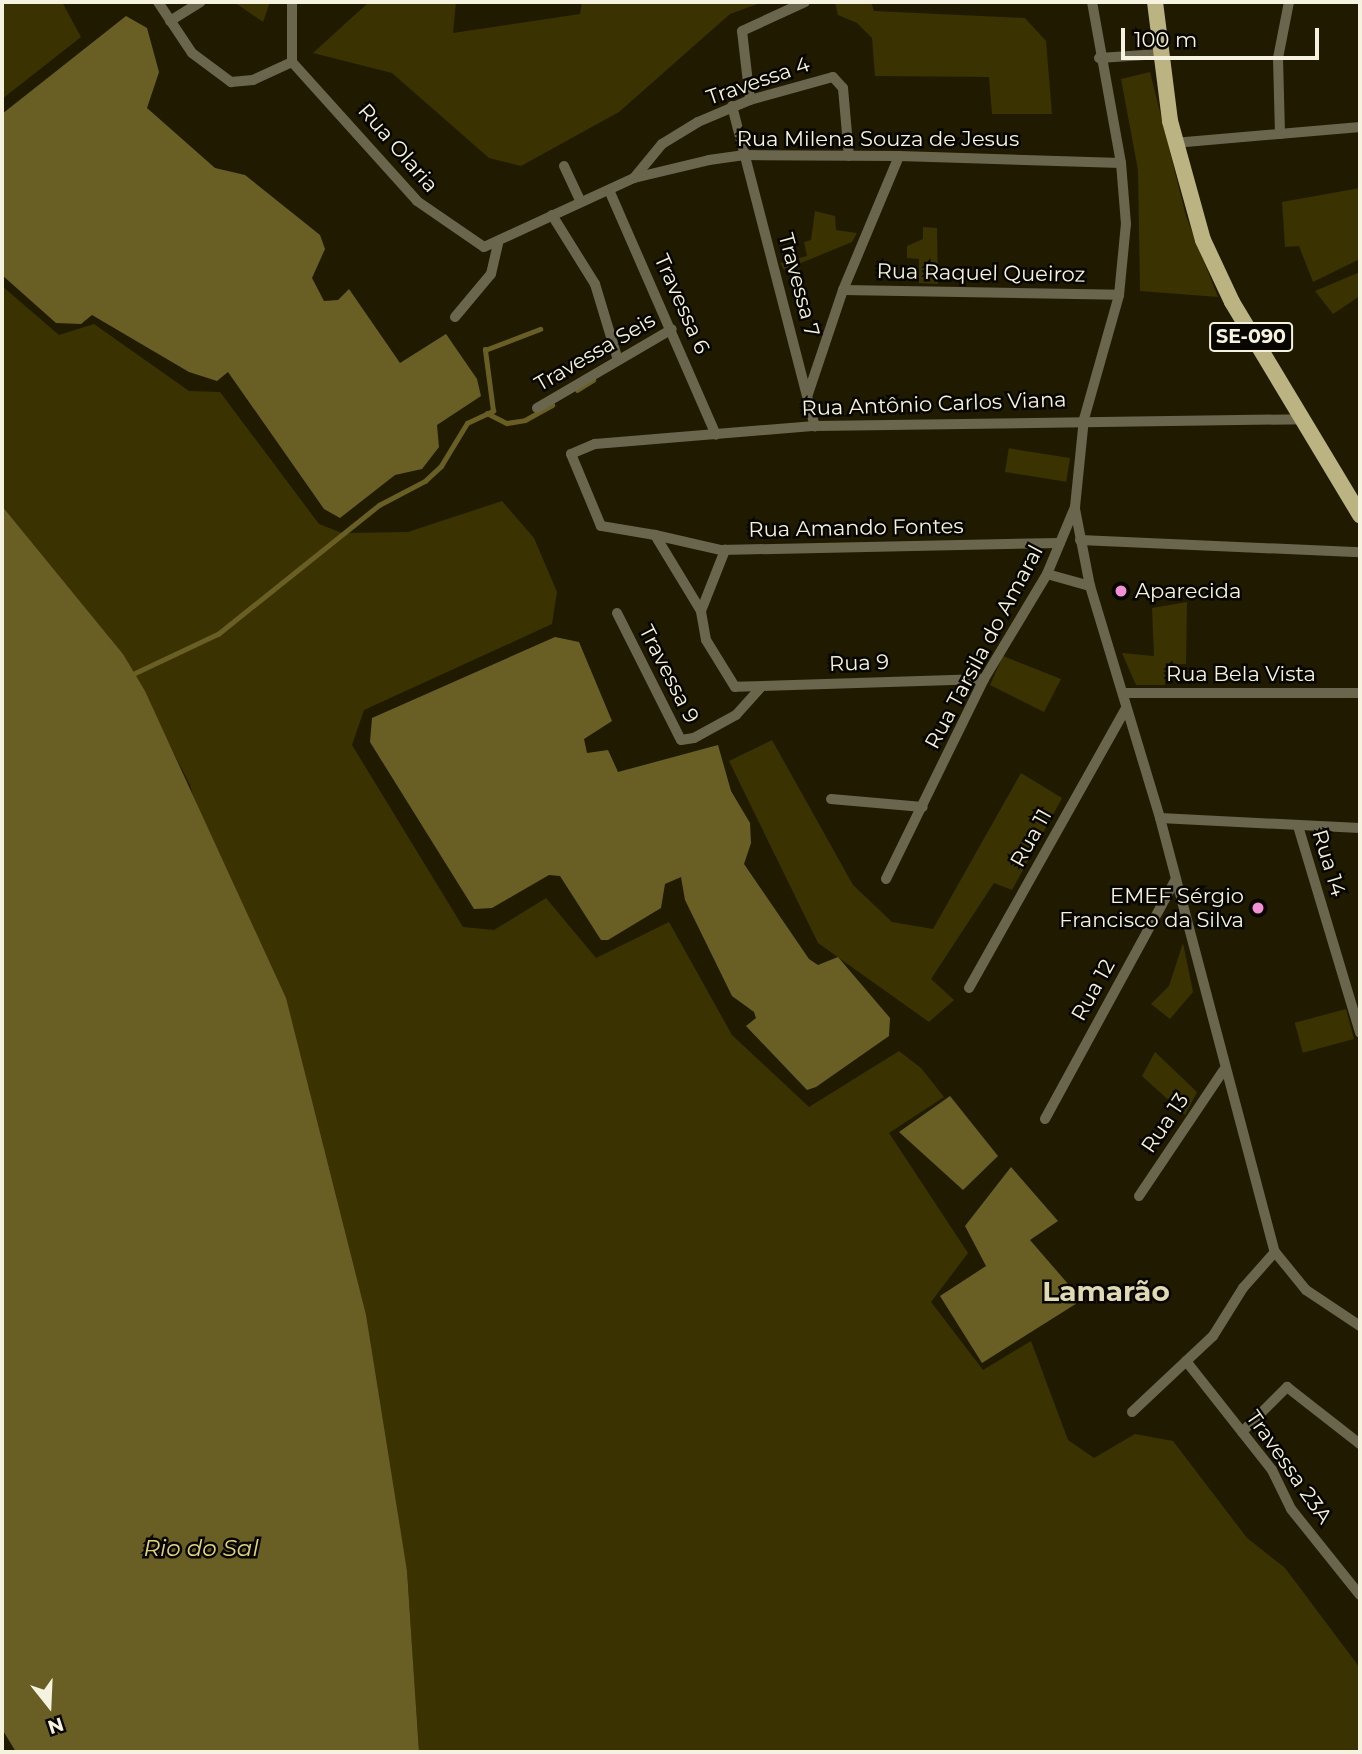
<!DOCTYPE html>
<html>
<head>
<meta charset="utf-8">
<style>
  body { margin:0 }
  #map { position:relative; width:1362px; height:1754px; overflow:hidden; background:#201b00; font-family:Montserrat,sans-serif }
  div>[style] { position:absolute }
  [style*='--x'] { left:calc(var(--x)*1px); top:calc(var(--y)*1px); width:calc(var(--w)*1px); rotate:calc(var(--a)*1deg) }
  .green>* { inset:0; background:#3a3200; transform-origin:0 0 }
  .water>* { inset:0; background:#695f24 }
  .stream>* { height:4.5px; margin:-2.25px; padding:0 2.25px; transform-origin:2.25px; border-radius:2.25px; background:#695f24 }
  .street>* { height:10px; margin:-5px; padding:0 5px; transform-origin:5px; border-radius:5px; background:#6a664e }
  .primary>* { height:16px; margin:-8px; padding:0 8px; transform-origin:8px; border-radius:8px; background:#bbb381 }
  .dots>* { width:19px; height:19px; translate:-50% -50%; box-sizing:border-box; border:4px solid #080600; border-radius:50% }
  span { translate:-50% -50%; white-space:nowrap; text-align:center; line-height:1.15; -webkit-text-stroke:5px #080600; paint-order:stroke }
  .shield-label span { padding:2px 5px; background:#080600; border:2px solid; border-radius:5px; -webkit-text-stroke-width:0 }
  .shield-label { font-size:19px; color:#f5f3e0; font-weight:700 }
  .street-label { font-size:21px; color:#f5f3e0 }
  .poi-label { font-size:21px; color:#f5f3e0 }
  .left { translate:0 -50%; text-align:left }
  .right { translate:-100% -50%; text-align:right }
  .water-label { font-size:23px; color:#e3d47d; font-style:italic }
  .district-label { font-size:28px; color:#dfd9b4; font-weight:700 }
  .frame { position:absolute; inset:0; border:4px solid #f5f3e0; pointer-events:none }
  .north { position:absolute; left:14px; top:1670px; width:70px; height:70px; -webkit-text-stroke:5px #080600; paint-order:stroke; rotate:162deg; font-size:19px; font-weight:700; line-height:28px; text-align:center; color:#f5f3e0 }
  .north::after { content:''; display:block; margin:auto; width:24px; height:32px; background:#f5f3e0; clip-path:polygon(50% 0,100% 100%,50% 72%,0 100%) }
  .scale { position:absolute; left:1121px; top:28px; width:198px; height:32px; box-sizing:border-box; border:4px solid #f5f3e0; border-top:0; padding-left:9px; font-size:21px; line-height:24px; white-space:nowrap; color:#f5f3e0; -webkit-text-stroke:5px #080600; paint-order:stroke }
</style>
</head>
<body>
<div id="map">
  <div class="green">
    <i style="clip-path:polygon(2px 2px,62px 2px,81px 37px,2px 99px)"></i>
    <i style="clip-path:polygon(234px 2px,270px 2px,263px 22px)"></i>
    <i style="clip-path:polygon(369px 2px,456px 2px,453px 33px,580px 14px,582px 2px,763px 2px,730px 14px,619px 112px,521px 166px,489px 158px,392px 73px,313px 53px)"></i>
    <i style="clip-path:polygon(835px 2px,871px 2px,874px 11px,1025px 18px,1046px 41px,1052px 114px,992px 114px,989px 77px,875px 76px,872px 38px,857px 23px,838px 15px)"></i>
    <i style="clip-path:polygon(1150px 72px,1186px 216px,1218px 297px,1140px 291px,1138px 170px,1121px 79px)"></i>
    <i style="clip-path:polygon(1360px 188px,1360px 259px,1313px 282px,1299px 246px,1285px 247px,1282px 202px)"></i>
    <i style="clip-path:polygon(815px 211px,835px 216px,836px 230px,857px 233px,852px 242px,784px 270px,780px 263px,807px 256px,804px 242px,811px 240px)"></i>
    <i style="clip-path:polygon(923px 227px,937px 228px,938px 284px,919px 283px,919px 259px,907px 258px,907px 246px,923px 239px)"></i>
    <i style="clip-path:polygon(1360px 272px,1360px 296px,1333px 314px,1315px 291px)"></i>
    <i style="clip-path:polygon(2px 286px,59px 335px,94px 324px,189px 391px,220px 392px,319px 524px,342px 533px,408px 532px,502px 501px,534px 538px,557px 592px,552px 624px,364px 710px,352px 745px,463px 927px,494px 930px,546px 898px,596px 958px,669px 922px,732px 1035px,809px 1107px,899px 1051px,921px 1068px,944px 1097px,889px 1133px,968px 1253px,931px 1302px,983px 1370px,1031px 1341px,1068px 1440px,1094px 1458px,1135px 1434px,1173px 1441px,1247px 1538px,1285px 1568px,1360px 1668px,1360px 1752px,419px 1752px,407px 1571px,190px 785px,123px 654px,2px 506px)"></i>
    <i style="left:1070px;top:458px;width:24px;height:62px;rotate:99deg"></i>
    <i style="clip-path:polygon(1187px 602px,1186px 664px,1166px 665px,1165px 685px,1136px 685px,1122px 653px,1154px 656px,1152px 608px)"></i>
    <i style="clip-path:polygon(1003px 656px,1061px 679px,1044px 712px,990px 685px)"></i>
    <i style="clip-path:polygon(772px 740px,853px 885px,892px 922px,933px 929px,1021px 773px,1062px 798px,1012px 890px,994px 883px,931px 979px,954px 1000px,929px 1022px,818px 943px,729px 761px)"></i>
    <i style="clip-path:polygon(1183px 943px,1193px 992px,1170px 1019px,1151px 1004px,1169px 986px)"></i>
    <i style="left:1346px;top:1009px;width:31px;height:53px;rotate:75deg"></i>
    <i style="clip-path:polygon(1155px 1052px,1197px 1092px,1185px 1115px,1142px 1076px)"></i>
  </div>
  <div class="water">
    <i style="clip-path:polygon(126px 16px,147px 28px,159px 72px,147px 108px,215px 168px,245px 175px,320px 235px,325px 249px,312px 278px,324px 301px,338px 300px,349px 289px,400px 363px,446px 334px,477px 379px,481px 396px,437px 425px,439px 447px,422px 469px,395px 475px,340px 518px,324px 509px,228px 372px,217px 381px,189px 372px,92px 315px,81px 324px,56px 323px,2px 275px,2px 114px)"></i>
    <i style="clip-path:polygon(2px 506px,123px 654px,145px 691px,286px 998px,366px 1315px,407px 1571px,419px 1752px,16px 1752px,2px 1729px)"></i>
    <i style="clip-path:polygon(555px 637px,579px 642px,612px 721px,584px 739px,587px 753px,608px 750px,618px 772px,718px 745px,731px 791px,750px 823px,751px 843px,744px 864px,809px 959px,818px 965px,838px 957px,890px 1018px,889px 1036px,816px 1087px,807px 1090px,746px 1026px,756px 1018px,754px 1012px,732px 996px,685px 900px,681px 877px,665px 884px,661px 908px,608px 940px,601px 940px,560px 876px,549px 875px,492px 908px,474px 909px,370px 742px,372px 718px)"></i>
    <i style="clip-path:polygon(950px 1096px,998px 1156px,963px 1190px,899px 1132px)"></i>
    <i style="clip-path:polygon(1011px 1167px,1058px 1221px,1030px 1240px,1082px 1300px,982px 1363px,940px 1296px,986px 1266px,965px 1226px)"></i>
  </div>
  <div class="stream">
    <i style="--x:577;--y:390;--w:19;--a:-32"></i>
    <i style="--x:487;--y:413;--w:22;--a:27"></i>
    <i style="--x:507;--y:423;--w:18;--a:-9"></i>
    <i style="--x:525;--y:420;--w:31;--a:-29"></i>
    <i style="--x:135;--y:673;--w:92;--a:-25.2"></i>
    <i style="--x:218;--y:634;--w:206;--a:-38.7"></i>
    <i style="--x:379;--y:505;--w:52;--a:-27.6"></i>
    <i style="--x:425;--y:481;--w:22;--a:-43"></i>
    <i style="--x:441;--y:466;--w:50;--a:-58.8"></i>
    <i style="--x:467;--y:423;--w:29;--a:-25"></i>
    <i style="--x:493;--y:411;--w:62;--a:-97.5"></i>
    <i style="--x:485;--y:350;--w:59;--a:-20.9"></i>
  </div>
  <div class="street">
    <i style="--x:158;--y:2;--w:61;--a:56.3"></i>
    <i style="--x:192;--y:53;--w:49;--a:36.6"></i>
    <i style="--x:231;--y:82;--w:22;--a:-5"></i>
    <i style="--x:253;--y:80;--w:43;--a:-24.8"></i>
    <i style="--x:170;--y:21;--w:36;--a:-32"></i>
    <i style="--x:1099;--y:58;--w:61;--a:-3.8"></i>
    <i style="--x:292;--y:62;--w:187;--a:48"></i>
    <i style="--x:417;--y:201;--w:81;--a:34.5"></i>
    <i style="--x:484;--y:247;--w:165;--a:-24.7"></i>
    <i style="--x:634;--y:178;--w:77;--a:-13.5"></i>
    <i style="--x:709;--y:160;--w:34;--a:-8"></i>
    <i style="--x:743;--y:155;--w:156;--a:0.4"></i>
    <i style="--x:899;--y:156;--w:222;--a:1.8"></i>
    <i style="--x:292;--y:62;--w:60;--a:-90"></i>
    <i style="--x:750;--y:100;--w:69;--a:-96.6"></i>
    <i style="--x:742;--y:31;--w:69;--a:-24.7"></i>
    <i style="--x:732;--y:106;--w:331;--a:75.5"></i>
    <i style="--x:1280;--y:134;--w:76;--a:-91.5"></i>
    <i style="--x:1278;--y:58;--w:57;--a:-78.9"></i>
    <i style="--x:1174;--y:143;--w:187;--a:-4.9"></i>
    <i style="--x:564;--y:166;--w:38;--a:65"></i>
    <i style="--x:634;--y:178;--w:44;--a:-50.5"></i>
    <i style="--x:662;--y:144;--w:42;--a:-31.4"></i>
    <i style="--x:698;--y:122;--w:56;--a:-22.9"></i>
    <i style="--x:750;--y:100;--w:86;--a:-15.5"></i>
    <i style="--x:833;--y:77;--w:15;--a:48"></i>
    <i style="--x:843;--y:88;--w:68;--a:85"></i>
    <i style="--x:609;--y:190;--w:267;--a:66.4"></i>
    <i style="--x:552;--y:215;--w:81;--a:58.1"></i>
    <i style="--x:595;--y:284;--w:79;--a:73.2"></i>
    <i style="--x:843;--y:290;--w:276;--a:1"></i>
    <i style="--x:455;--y:317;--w:56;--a:-50.1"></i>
    <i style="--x:491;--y:274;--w:31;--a:-77"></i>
    <i style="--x:808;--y:394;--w:110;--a:-71.4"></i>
    <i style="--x:843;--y:290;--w:145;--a:-67.3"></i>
    <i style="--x:537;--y:408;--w:156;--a:-30.3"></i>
    <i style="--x:1075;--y:509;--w:78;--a:79"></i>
    <i style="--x:1090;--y:586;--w:242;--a:73.2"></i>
    <i style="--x:1160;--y:818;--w:449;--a:75.2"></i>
    <i style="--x:1275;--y:1252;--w:49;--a:50.8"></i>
    <i style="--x:1306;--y:1290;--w:65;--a:33.7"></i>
    <i style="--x:655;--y:535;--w:68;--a:12.8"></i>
    <i style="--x:721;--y:550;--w:339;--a:-1.2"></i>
    <i style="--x:1080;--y:540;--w:280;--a:2.5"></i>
    <i style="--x:1047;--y:574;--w:45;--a:15.6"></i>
    <i style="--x:701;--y:611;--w:66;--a:-68.5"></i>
    <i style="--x:617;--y:613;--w:142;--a:63.3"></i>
    <i style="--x:681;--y:740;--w:13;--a:-9"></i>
    <i style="--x:694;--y:738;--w:48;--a:-28.7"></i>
    <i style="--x:736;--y:715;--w:36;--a:-48"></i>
    <i style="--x:984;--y:679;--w:249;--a:178.2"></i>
    <i style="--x:735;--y:687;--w:55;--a:-121.7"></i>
    <i style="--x:706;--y:640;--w:29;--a:-100"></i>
    <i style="--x:701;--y:611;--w:89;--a:-121.2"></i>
    <i style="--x:655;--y:535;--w:55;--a:-170.5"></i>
    <i style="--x:601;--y:526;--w:78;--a:-112.6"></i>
    <i style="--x:571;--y:454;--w:26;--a:-23"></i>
    <i style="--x:595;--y:444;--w:221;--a:-4.7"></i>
    <i style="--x:815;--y:426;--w:490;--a:-0.8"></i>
    <i style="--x:1123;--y:693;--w:237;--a:0"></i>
    <i style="--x:831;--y:799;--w:92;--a:5"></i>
    <i style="--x:1160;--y:818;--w:200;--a:2.9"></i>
    <i style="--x:1298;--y:826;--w:216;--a:73.3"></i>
    <i style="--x:886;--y:879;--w:223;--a:-63.9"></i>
    <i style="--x:984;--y:679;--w:122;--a:-59"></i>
    <i style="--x:1047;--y:574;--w:73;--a:-67.3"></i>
    <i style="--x:1075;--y:507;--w:88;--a:-84.2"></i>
    <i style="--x:1084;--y:419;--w:129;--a:-74.2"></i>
    <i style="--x:1119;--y:295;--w:71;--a:-84.4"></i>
    <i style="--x:1126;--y:224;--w:61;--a:-94.7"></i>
    <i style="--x:1121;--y:163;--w:164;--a:-100.2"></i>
    <i style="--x:969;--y:988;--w:321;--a:-60.7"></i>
    <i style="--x:1045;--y:1119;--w:273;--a:-61.4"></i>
    <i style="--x:1139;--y:1196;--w:151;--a:-56.1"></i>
    <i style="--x:1186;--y:1361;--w:139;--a:51.7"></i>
    <i style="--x:1272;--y:1470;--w:43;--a:64"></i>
    <i style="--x:1291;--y:1509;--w:110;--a:51.3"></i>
    <i style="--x:1132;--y:1412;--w:111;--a:-43.2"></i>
    <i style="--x:1213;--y:1336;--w:57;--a:-58"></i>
    <i style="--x:1243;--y:1288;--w:48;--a:-48.4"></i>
    <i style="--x:1242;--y:1432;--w:64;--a:-45"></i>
    <i style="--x:1287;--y:1387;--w:93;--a:38"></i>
  </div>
  <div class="primary">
    <i style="--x:1155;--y:2;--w:120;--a:82.8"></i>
    <i style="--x:1170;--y:121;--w:123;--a:74.5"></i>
    <i style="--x:1203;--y:240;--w:68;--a:64.9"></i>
    <i style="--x:1232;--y:302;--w:249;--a:59"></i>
  </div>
  <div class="dots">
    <i style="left:1121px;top:591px;background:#f391d6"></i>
    <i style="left:1258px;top:908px;background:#f391d6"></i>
  </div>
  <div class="shield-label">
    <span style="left:1251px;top:337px">SE-090</span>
  </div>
  <div class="street-label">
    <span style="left:758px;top:81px;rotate:-19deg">Travessa 4</span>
    <span style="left:878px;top:139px">Rua Milena Souza de Jesus</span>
    <span style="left:398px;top:148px;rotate:49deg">Rua Olaria</span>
    <span style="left:981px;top:273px;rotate:1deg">Rua Raquel Queiroz</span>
    <span style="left:799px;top:285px;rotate:75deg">Travessa 7</span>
    <span style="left:682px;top:304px;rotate:66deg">Travessa 6</span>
    <span style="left:595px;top:352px;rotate:-30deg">Travessa Seis</span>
    <span style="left:934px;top:404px;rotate:-2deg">Rua Antônio Carlos Viana</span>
    <span style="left:856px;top:528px;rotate:-1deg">Rua Amando Fontes</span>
    <span style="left:984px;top:647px;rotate:-62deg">Rua Tarsila do Amaral</span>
    <span style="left:859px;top:663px;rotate:-2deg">Rua 9</span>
    <span style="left:669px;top:674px;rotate:63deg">Travessa 9</span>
    <span style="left:1241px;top:674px">Rua Bela Vista</span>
    <span style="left:1031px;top:838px;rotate:-61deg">Rua 11</span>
    <span style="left:1329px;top:863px;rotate:73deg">Rua 14</span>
    <span style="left:1093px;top:990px;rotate:-61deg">Rua 12</span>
    <span style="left:1165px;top:1123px;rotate:-56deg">Rua 13</span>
    <span style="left:1289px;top:1467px;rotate:55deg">Travessa 23A</span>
  </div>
  <div class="poi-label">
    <span class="left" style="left:1135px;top:591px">Aparecida</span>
    <span class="right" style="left:1244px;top:908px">EMEF Sérgio<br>Francisco da Silva</span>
  </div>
  <div class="water-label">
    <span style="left:201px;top:1548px">Rio do Sal</span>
  </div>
  <div class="district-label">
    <span style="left:1106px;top:1291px">Lamarão</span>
  </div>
  <div class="frame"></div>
  <div class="north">N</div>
  <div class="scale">100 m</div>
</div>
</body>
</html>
